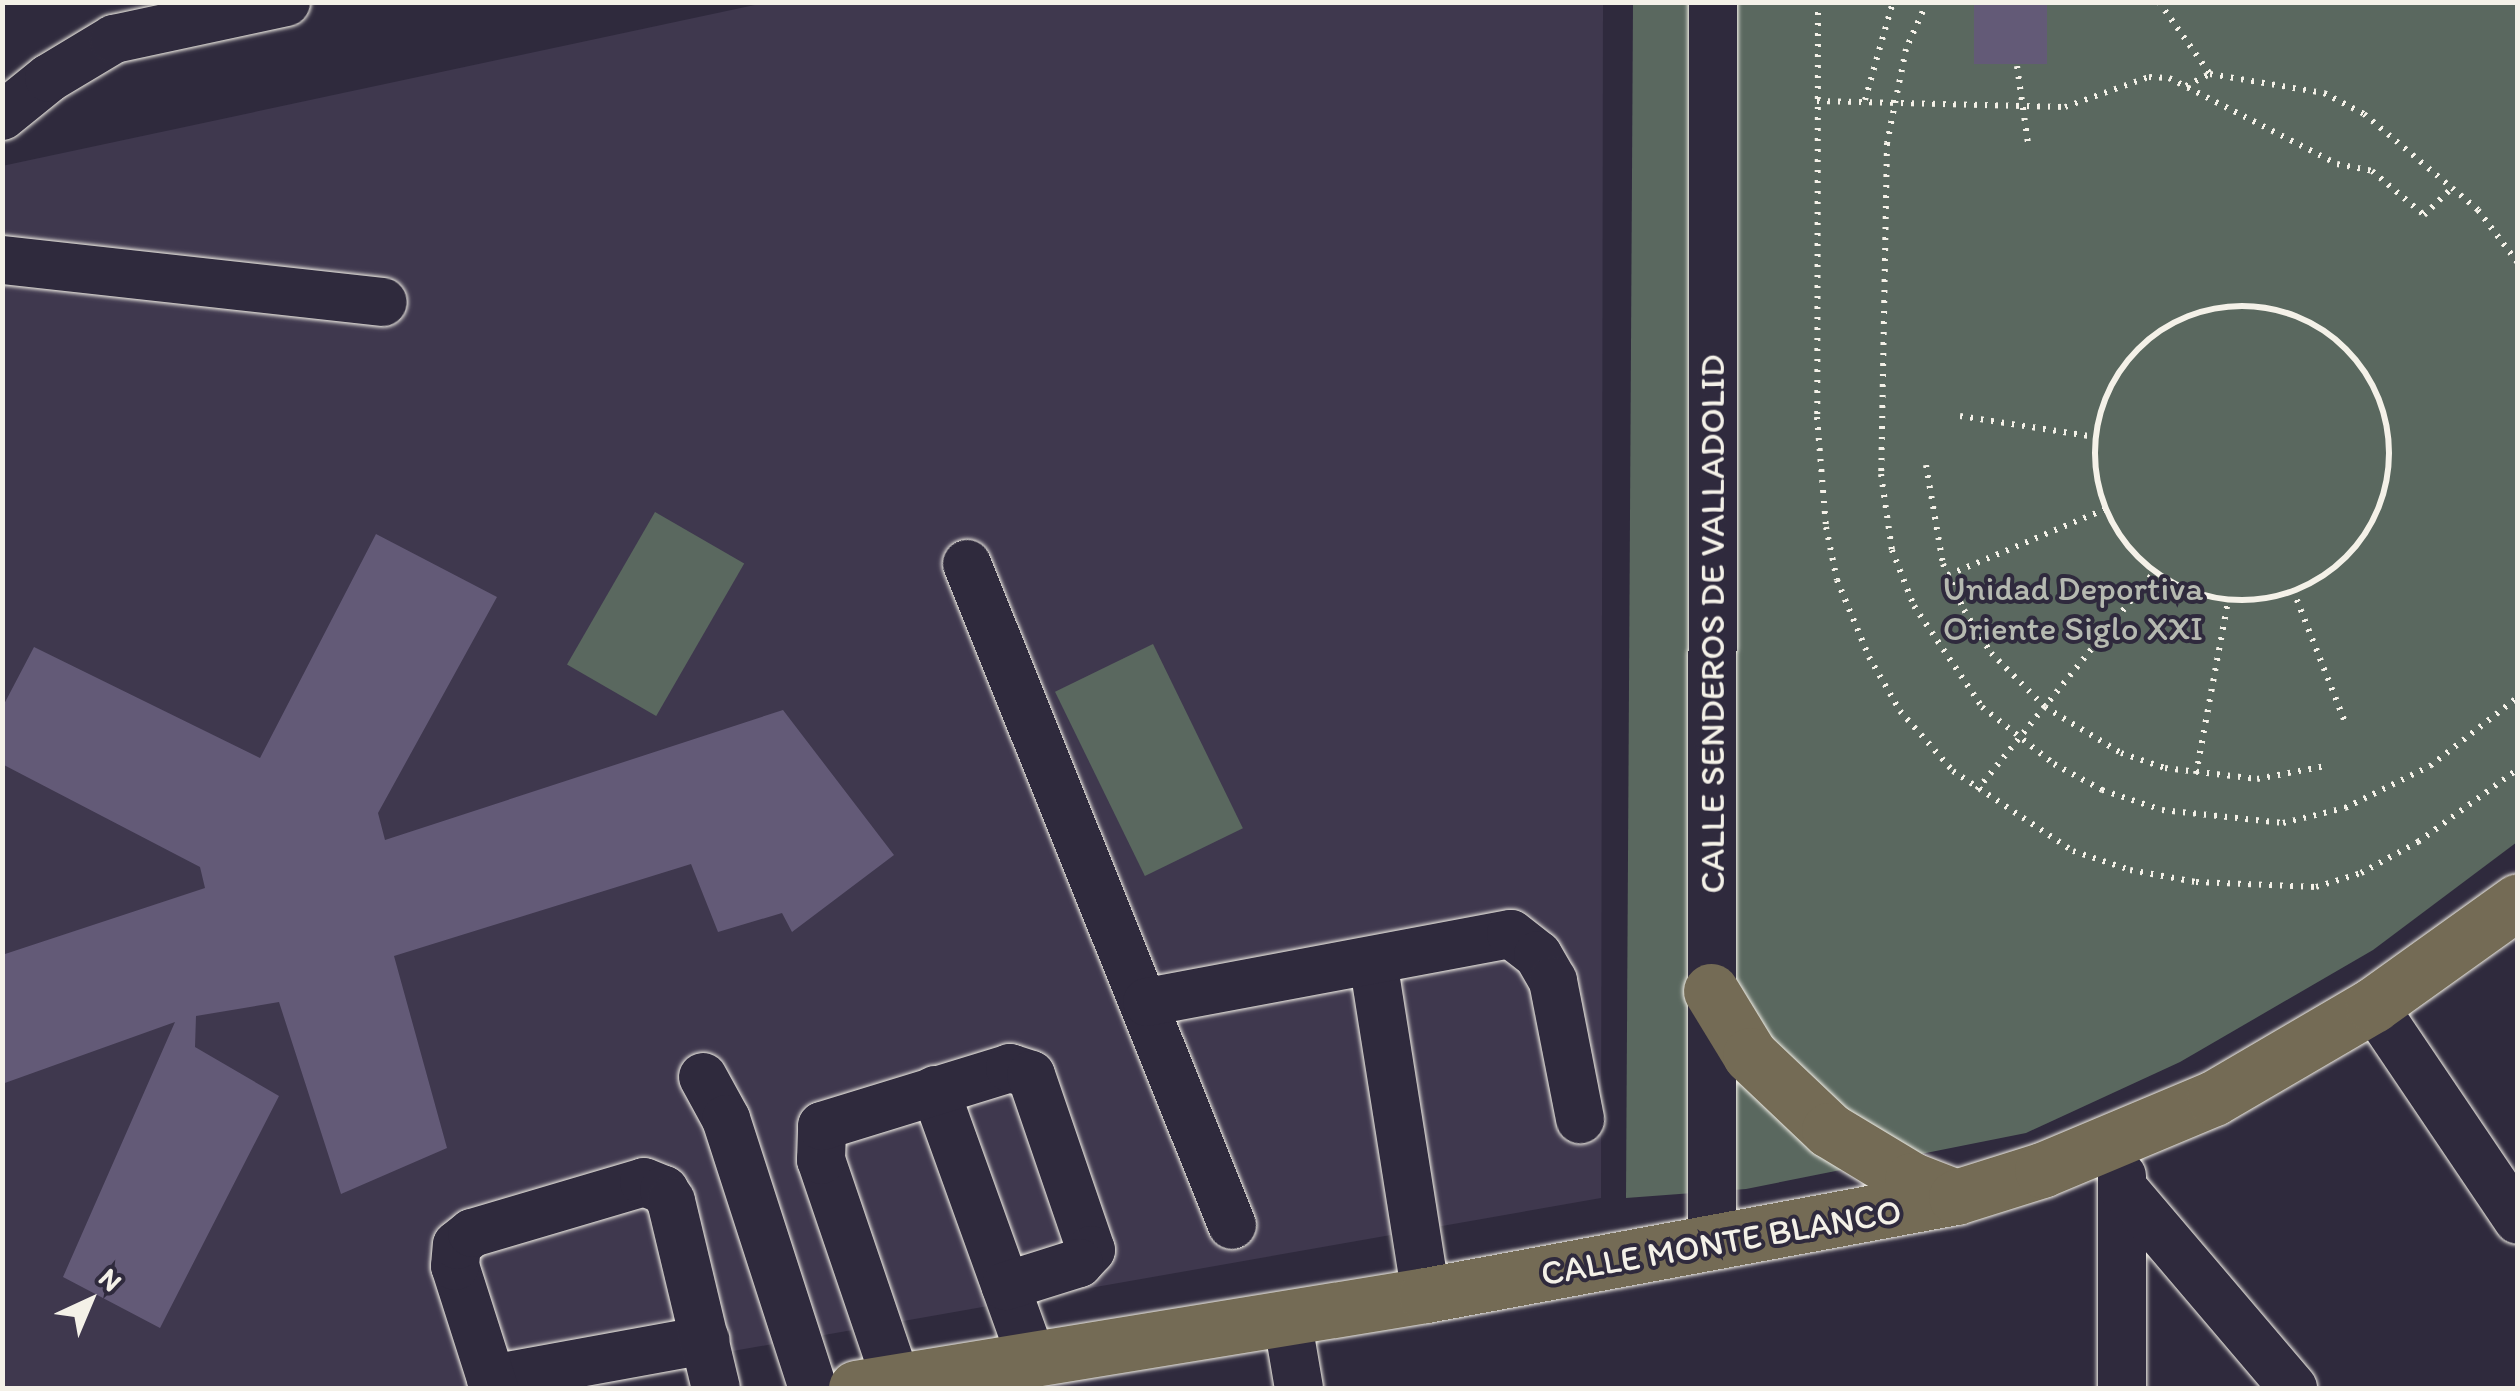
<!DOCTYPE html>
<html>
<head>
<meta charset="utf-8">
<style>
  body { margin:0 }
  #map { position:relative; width:2520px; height:1391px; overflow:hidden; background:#2f2a3d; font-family:Itim,sans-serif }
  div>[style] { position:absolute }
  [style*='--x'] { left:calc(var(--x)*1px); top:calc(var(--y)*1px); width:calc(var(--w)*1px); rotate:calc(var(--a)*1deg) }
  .built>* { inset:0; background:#3f384e }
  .green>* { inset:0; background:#5a685f; transform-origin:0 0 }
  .building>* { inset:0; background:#635a77; transform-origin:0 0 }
  .path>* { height:6px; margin-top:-3px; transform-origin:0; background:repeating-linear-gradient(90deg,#f4f1e8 0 2.5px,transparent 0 10.5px) }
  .path>.ring { margin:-3px; padding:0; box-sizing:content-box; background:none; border:6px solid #f4f1e8; border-radius:50% }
  .roads { filter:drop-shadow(0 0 2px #f4f1e8) drop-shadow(0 0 2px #f4f1e8) }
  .minor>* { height:48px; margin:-24px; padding:0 24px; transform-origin:24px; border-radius:24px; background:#2f2a3d }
  .major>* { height:55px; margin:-27.5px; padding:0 27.5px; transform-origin:27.5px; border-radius:27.5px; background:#746b55 }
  span { translate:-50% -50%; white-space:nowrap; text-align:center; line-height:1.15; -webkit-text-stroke:8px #2f2a3d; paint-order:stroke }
  .park-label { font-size:35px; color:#b6bab1 }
  .street-label { font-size:35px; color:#f4f1e8 }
  .frame { position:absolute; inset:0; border:5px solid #f4f1e8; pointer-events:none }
  .north { position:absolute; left:40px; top:1251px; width:100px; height:100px; -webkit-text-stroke:8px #2f2a3d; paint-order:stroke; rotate:44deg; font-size:28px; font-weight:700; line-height:40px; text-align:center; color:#f4f1e8 }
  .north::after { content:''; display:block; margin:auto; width:35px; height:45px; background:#f4f1e8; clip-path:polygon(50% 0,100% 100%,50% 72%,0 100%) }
</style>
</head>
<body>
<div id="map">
  <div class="built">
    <i style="clip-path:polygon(764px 3px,1603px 3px,1601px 1198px,523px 1388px,3px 1388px,2px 166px)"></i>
  </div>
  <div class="green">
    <i style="clip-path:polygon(1633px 3px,2517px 3px,2517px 842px,2373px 950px,2180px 1062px,2026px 1133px,1746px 1189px,1626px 1198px)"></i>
    <i style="left:655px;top:512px;width:103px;height:176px;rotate:30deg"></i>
    <i style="left:1153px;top:644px;width:205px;height:109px;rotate:64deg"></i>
  </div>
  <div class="building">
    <i style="left:1974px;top:2px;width:73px;height:62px"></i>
    <i style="clip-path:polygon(376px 534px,497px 597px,378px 813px,385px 840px,783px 710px,894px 855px,792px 932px,782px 913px,718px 932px,691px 864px,394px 956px,447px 1148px,341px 1194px,279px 1002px,196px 1016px,195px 1047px,279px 1096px,160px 1328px,63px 1277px,175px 1022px,2px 1084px,2px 955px,205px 888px,200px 867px,2px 764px,2px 708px,34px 647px,260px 758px)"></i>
  </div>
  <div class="path">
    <i style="--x:1818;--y:2;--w:415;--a:90.1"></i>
    <i style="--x:1817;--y:417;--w:110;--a:85.3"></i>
    <i style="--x:1826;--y:527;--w:54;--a:78.3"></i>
    <i style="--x:1837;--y:580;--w:83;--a:67.4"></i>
    <i style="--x:1869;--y:657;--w:62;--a:60.1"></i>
    <i style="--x:1900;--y:711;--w:80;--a:48.5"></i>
    <i style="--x:1953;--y:771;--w:144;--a:33.7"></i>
    <i style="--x:2073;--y:851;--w:60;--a:18.4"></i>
    <i style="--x:2130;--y:870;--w:67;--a:10.3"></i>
    <i style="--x:2196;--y:882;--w:120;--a:2.4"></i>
    <i style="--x:2316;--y:887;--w:47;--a:-17.3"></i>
    <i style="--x:2361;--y:873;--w:65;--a:-28.5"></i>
    <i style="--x:2418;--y:842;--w:124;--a:-36.1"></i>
    <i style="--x:1927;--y:2;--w:51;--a:114.1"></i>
    <i style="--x:1906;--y:49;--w:96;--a:101.4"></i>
    <i style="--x:1887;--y:143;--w:331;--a:91"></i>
    <i style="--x:1881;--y:474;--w:77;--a:81.8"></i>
    <i style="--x:1892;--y:550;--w:60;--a:68.6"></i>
    <i style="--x:1914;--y:606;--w:122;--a:56"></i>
    <i style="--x:1982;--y:707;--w:92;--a:38.4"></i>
    <i style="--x:2054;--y:764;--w:55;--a:28.4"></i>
    <i style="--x:2102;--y:790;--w:63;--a:18.4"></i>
    <i style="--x:2162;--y:810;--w:122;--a:6.1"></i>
    <i style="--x:2283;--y:823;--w:64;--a:-13.6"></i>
    <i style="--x:2345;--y:808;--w:95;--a:-26.3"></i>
    <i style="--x:2430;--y:766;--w:112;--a:-38.1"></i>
    <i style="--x:2159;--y:2;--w:88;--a:54.7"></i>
    <i style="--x:2210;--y:74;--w:116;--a:9.5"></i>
    <i style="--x:2324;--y:93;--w:45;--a:27.7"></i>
    <i style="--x:2364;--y:114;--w:115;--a:40.1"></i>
    <i style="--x:2017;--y:66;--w:78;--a:81.9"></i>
    <i style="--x:2186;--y:86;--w:27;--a:-27"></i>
    <i style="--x:1865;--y:100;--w:102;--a:-74.1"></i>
    <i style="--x:1817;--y:101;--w:248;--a:1.4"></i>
    <i style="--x:2065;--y:107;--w:89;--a:-19.7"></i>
    <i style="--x:2149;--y:77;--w:20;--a:3"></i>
    <i style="--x:2169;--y:78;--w:189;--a:27.1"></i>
    <i style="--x:2337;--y:164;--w:36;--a:11"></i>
    <i style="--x:2372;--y:171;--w:68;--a:40.2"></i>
    <i style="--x:2424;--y:215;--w:39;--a:-44"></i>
    <i style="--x:2452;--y:188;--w:34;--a:40"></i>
    <i style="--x:2478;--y:210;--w:66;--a:53"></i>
    <i class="ring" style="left:2095px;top:306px;width:288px;height:288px"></i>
    <i style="--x:1960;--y:416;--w:137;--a:8.8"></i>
    <i style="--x:1926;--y:465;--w:100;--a:80.3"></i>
    <i style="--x:1943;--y:564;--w:51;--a:65.5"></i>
    <i style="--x:1964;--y:610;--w:51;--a:57.9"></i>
    <i style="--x:1991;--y:653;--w:76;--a:45"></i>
    <i style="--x:2045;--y:707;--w:89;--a:31.2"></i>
    <i style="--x:2121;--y:753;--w:46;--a:18.8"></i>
    <i style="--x:2165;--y:768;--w:93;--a:6.8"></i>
    <i style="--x:2257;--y:779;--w:70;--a:-10.7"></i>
    <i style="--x:1948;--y:575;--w:171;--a:-22.7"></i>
    <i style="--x:2293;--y:590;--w:142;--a:68.5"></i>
    <i style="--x:2196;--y:774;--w:176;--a:-79.5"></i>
    <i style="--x:1977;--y:790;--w:282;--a:-50.9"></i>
  </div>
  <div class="roads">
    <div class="minor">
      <i style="--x:2;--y:116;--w:60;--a:-39"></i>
      <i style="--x:49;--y:78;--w:76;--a:-31"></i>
      <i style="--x:114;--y:39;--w:176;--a:-12.1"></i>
      <i style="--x:2;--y:260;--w:383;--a:6.3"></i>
      <i style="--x:967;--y:564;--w:712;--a:68.15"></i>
      <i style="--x:1373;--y:961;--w:338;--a:81"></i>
      <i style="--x:1147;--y:1002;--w:370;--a:-10.6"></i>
      <i style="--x:1511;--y:934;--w:34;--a:38"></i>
      <i style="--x:1538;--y:955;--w:30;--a:60"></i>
      <i style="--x:1553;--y:981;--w:141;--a:78.9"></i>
      <i style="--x:2373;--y:1005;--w:259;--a:56"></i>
      <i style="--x:703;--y:1077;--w:48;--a:61.3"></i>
      <i style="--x:726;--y:1119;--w:283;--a:72.1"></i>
      <i style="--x:935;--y:1090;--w:286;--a:70.2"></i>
      <i style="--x:2122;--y:1176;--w:212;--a:90"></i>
      <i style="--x:2122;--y:1187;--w:264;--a:49.6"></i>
      <i style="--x:1712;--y:1245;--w:1243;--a:-89.95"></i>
      <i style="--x:1287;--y:1318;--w:71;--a:80.3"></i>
      <i style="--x:491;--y:1379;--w:218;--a:-10.3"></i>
      <i style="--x:897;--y:1383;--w:236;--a:-108.8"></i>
      <i style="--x:821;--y:1160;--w:34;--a:-88"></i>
      <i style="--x:822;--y:1126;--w:197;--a:-17.1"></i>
      <i style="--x:1010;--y:1068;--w:22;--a:18"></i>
      <i style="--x:1031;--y:1075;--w:185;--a:71.1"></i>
      <i style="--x:1091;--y:1250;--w:18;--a:133"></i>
      <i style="--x:1079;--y:1263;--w:77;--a:162.5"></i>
      <i style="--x:494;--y:1388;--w:128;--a:-107.7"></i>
      <i style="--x:455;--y:1266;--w:21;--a:-85"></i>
      <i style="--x:457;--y:1245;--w:19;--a:-39"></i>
      <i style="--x:472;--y:1233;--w:179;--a:-16.5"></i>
      <i style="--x:644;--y:1182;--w:22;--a:22"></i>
      <i style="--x:664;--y:1190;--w:13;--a:58"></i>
      <i style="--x:671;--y:1201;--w:192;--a:76.5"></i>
    </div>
    <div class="major">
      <i style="--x:1711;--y:991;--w:75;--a:58.6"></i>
      <i style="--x:1750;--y:1055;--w:109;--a:43.5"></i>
      <i style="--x:1829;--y:1130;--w:97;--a:31.1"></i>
      <i style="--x:1912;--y:1180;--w:47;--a:21.1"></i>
      <i style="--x:856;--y:1388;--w:578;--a:-9.27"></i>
      <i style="--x:1426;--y:1295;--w:539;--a:-10.48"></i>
      <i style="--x:1956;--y:1197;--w:90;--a:-17.4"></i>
      <i style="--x:2042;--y:1170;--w:186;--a:-22.7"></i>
      <i style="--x:2214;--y:1098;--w:184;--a:-30.3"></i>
      <i style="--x:2373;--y:1005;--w:178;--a:-35.6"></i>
    </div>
  </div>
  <div class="park-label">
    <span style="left:2073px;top:608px">Unidad Deportiva<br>Oriente Siglo XXI</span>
  </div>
  <div class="street-label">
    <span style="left:1712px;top:624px;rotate:-90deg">CALLE SENDEROS DE VALLADOLID</span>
    <span style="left:1721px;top:1242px;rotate:-10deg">CALLE MONTE BLANCO</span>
  </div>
  <div class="frame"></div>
  <div class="north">N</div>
</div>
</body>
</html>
